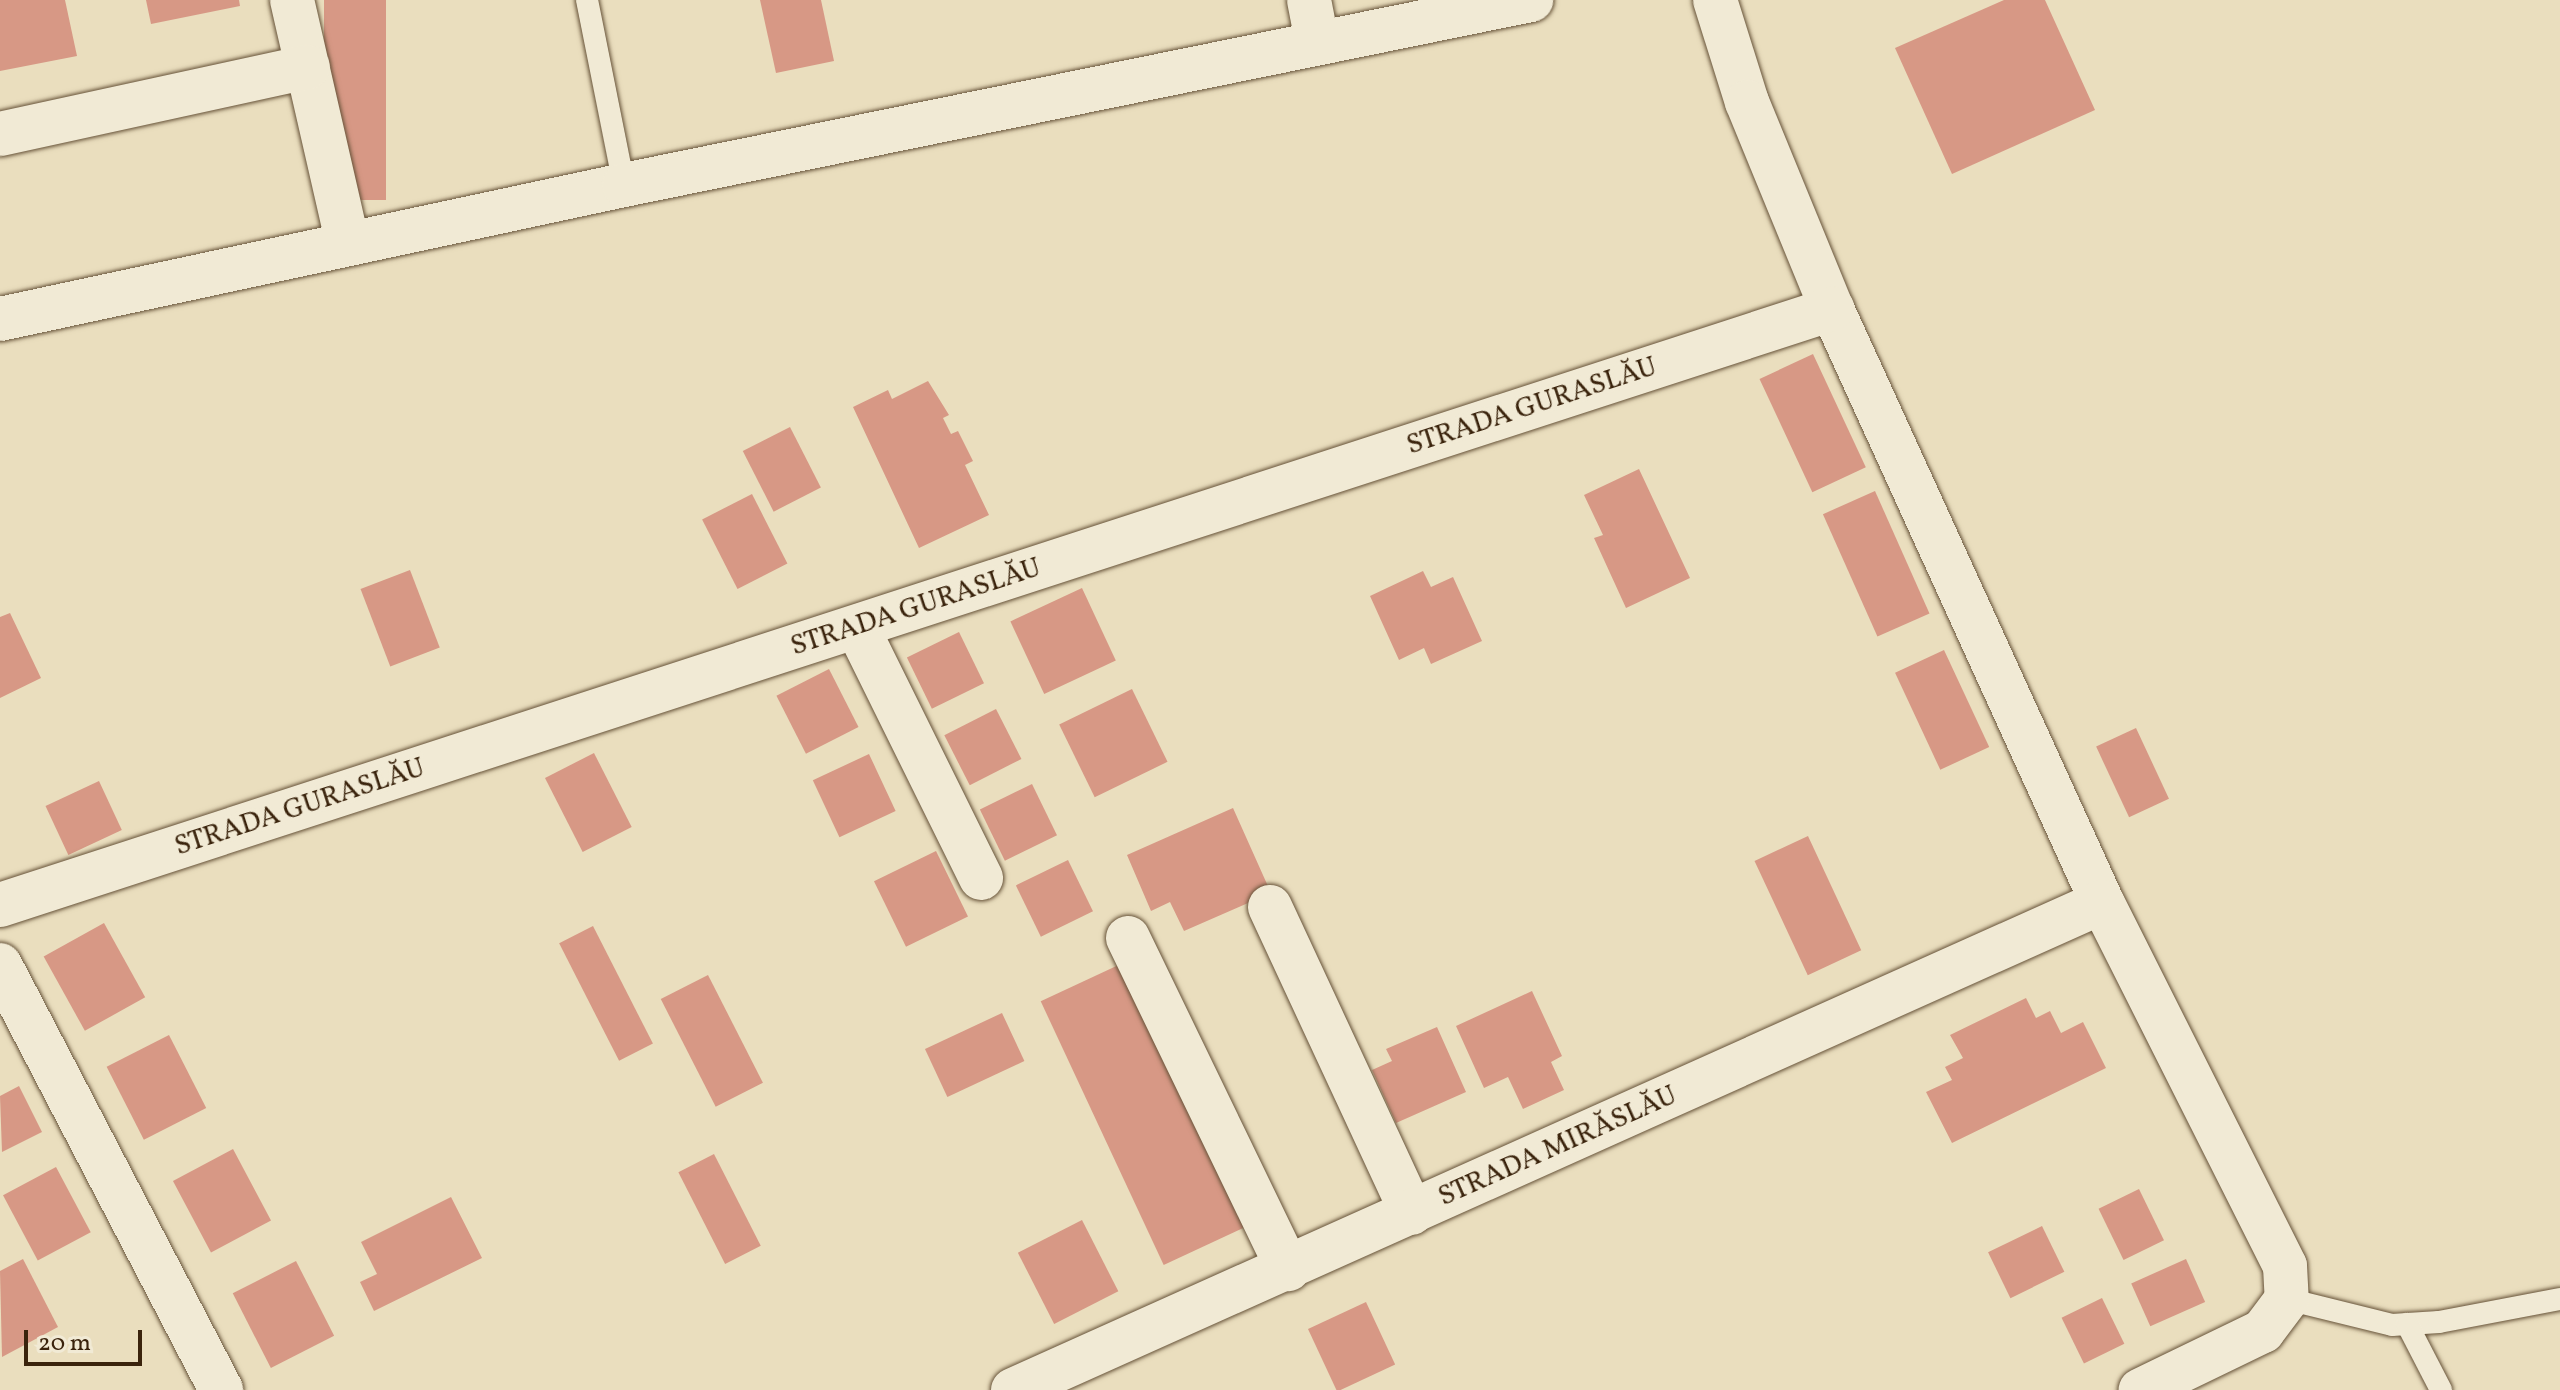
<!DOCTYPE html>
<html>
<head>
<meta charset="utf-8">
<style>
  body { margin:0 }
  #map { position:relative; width:2560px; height:1390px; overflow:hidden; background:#eadebe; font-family:Vollkorn,serif }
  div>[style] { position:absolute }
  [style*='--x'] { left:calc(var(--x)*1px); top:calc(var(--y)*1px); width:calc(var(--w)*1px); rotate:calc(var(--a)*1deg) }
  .building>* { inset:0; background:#d79885; transform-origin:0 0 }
  .roads { filter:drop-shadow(0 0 2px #665238) drop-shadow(0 0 2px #665238) }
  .service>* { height:22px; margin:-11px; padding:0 11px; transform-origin:11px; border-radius:11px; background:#f1ead5 }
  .minor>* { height:44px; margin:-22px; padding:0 22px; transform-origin:22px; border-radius:22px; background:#f1ead5 }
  span { translate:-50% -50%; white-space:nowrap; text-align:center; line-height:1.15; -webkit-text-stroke:7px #f1ead5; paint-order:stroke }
  .street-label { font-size:28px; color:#3a230c }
  .scale { position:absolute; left:24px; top:1330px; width:118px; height:36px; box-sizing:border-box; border:4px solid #3a230c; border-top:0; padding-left:10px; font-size:24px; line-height:28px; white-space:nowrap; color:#3a230c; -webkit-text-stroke:6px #f1ead5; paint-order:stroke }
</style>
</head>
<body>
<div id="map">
  <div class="building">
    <i style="clip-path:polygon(0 0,65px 0,77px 56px,0 71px)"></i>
    <i style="clip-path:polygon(146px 0,239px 0,240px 6px,151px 24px)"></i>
    <i style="left:324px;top:0;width:62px;height:200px"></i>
    <i style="clip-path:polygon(760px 0,821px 0,834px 61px,776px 73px)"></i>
    <i style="clip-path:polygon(2004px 0,2045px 0,2095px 110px,1952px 174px,1895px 48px)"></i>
    <i style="left:1813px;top:354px;width:125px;height:59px;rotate:65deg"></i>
    <i style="clip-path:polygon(928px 381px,949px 415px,943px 418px,951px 434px,958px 431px,973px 461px,965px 465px,989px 515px,919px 548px,853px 407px,888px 390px,892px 399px)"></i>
    <i style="left:790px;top:427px;width:68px;height:53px;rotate:63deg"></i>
    <i style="clip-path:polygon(1639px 469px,1690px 578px,1626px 608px,1594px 538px,1603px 535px,1584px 495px)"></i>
    <i style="left:1875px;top:491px;width:134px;height:57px;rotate:66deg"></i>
    <i style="left:752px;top:494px;width:78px;height:56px;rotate:63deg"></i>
    <i style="left:410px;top:570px;width:83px;height:53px;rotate:69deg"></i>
    <i style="clip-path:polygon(1423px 571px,1431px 587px,1453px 577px,1482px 641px,1431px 664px,1424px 648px,1399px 660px,1370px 596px)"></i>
    <i style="left:1082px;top:588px;width:80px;height:79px;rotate:65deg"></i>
    <i style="clip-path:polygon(10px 613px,41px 678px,0 698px,0 617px)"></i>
    <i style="left:959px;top:632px;width:57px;height:58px;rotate:64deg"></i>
    <i style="left:1944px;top:650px;width:107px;height:54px;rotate:65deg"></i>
    <i style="left:829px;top:669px;width:65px;height:59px;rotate:63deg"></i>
    <i style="left:1132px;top:689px;width:81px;height:81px;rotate:64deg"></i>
    <i style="left:996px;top:709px;width:56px;height:58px;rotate:63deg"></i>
    <i style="left:2136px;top:728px;width:78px;height:44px;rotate:65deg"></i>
    <i style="left:594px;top:753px;width:83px;height:55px;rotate:63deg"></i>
    <i style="left:869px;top:754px;width:63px;height:62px;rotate:65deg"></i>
    <i style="left:99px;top:781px;width:54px;height:59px;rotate:65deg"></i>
    <i style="left:1032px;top:784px;width:57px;height:58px;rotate:64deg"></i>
    <i style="clip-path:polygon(1233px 808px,1271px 893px,1184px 931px,1170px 902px,1151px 911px,1127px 855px)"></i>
    <i style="left:1808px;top:836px;width:126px;height:59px;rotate:65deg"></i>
    <i style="left:936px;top:851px;width:73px;height:69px;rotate:64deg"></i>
    <i style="left:1068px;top:860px;width:57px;height:58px;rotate:64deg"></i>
    <i style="left:104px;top:923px;width:85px;height:69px;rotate:61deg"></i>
    <i style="left:593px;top:926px;width:132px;height:38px;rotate:63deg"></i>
    <i style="left:1125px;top:962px;width:291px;height:93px;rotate:65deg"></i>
    <i style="left:708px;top:975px;width:121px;height:53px;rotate:63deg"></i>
    <i style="clip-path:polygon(1532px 991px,1562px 1056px,1551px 1062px,1564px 1090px,1523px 1109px,1508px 1077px,1484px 1088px,1456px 1026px)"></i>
    <i style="clip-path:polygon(2026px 998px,2036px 1018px,2050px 1011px,2061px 1033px,2083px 1022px,2106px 1068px,1952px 1143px,1926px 1092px,1952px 1080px,1945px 1067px,1963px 1058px,1950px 1035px)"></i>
    <i style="left:1002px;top:1013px;width:53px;height:85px;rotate:65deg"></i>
    <i style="clip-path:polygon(1437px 1027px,1466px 1092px,1396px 1123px,1372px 1070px,1392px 1061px,1386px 1049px)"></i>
    <i style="left:169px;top:1035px;width:82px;height:70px;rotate:63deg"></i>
    <i style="clip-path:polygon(19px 1086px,42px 1132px,2px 1152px,0 1096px)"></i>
    <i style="left:233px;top:1149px;width:81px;height:68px;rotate:62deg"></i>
    <i style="left:714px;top:1154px;width:103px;height:40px;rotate:63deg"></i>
    <i style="left:56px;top:1167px;width:74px;height:60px;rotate:62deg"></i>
    <i style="left:2139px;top:1189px;width:57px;height:45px;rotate:64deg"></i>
    <i style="clip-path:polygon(451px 1197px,482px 1258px,374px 1311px,360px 1282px,377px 1274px,361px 1242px)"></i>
    <i style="left:1082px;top:1220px;width:80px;height:72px;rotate:63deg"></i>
    <i style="left:2042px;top:1226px;width:51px;height:60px;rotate:64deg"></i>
    <i style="clip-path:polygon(23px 1259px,58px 1327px,2px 1357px,0 1271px)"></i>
    <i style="left:2186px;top:1259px;width:47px;height:60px;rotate:66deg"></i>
    <i style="left:296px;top:1261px;width:84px;height:71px;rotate:63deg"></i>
    <i style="left:2102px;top:1298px;width:51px;height:45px;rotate:64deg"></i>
    <i style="left:1366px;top:1302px;width:69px;height:64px;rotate:65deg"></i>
  </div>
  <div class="roads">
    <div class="service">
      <i style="--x:587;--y:0;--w:189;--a:78.7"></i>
      <i style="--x:2287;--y:1299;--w:108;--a:13.9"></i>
      <i style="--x:2392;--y:1325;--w:47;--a:-3.7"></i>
      <i style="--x:2439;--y:1322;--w:123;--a:-10.8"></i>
      <i style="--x:2407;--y:1324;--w:74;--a:62.7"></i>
    </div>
    <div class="minor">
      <i style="--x:292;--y:0;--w:250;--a:77.1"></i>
      <i style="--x:1309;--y:0;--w:42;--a:79"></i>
      <i style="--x:1715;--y:0;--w:107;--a:72.6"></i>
      <i style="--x:1747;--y:102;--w:224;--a:67.7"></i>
      <i style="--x:1832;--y:309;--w:652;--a:65.52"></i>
      <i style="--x:2102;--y:902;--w:407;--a:63.3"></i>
      <i style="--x:2285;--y:1266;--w:33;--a:87"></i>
      <i style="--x:2287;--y:1299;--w:40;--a:127"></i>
      <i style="--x:2263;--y:1331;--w:136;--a:154.2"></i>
      <i style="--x:0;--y:134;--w:315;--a:-12.3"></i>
      <i style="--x:0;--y:319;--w:638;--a:-12.12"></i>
      <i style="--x:624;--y:185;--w:926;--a:-11.53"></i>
      <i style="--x:857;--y:627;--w:280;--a:63.7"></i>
      <i style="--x:0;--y:905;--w:1927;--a:-18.02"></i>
      <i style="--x:1270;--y:907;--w:337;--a:65.1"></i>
      <i style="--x:1128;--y:938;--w:368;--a:64.2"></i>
      <i style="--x:0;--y:965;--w:479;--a:62.5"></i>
      <i style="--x:1013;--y:1390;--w:1193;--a:-24.14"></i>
    </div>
  </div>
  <div class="street-label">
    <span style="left:1532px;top:407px;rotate:-18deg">STRADA GURASLĂU</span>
    <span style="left:916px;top:608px;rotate:-18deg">STRADA GURASLĂU</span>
    <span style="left:300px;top:808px;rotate:-18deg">STRADA GURASLĂU</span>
    <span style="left:1558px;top:1147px;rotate:-24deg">STRADA MIRĂSLĂU</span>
  </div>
  <div class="scale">20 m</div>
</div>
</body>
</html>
